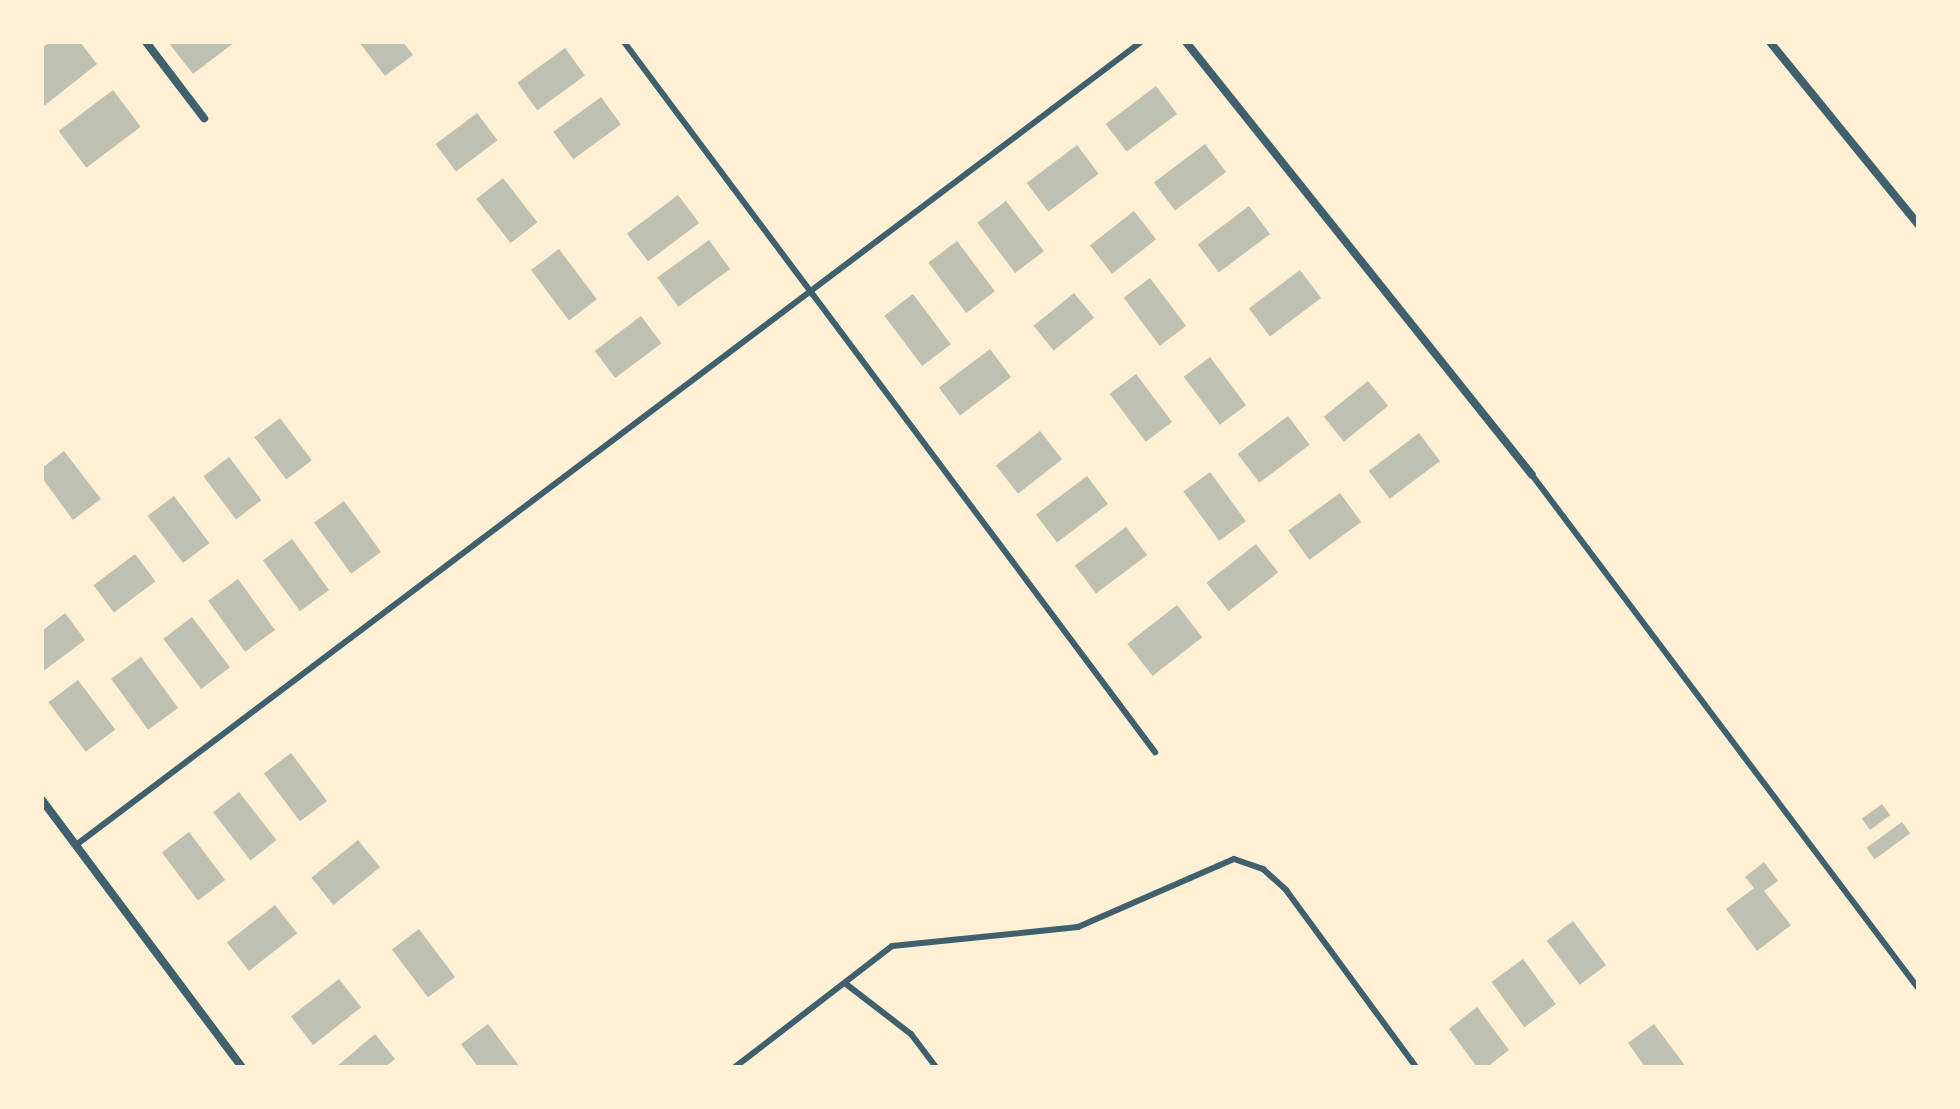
<!DOCTYPE html>
<html>
<head>
<meta charset="utf-8">
<style>
  body { margin:0 }
  #map { position:relative; width:1960px; height:1109px; overflow:hidden; background:#fdf0d5; font-family:"Exo 2",sans-serif }
  div>[style] { position:absolute }
  [style*='--x'] { left:calc(var(--x)*1px); top:calc(var(--y)*1px); width:calc(var(--w)*1px); rotate:calc(var(--a)*1deg) }
  .building>* { inset:0; background:#bec0b2; transform-origin:0 0 }
  .service>* { height:6px; margin:-3px; padding:0 3px; transform-origin:3px; border-radius:3px; background:#3f606c }
  .minor>* { height:8px; margin:-4px; padding:0 4px; transform-origin:4px; border-radius:4px; background:#3f606c }
  span { translate:-50% -50%; white-space:nowrap; text-align:center; line-height:1.15; -webkit-text-stroke:6px #fdf0d5; paint-order:stroke }
  .frame { position:absolute; inset:0; border:44px solid #fdf0d5; pointer-events:none }
</style>
</head>
<body>
<div id="map">
  <div class="building">
    <i style="clip-path:polygon(50px 42px,80px 42px,97px 64px,44px 106px,42px 48px)"></i>
    <i style="clip-path:polygon(168px 42px,235px 42px,193px 74px)"></i>
    <i style="clip-path:polygon(359px 42px,403px 42px,413px 55px,385px 76px)"></i>
    <i style="left:565px;top:48px;width:34px;height:59px;rotate:54deg"></i>
    <i style="left:1156px;top:86px;width:35px;height:63px;rotate:53deg"></i>
    <i style="left:113px;top:90px;width:46px;height:68px;rotate:53deg"></i>
    <i style="left:601px;top:97px;width:34px;height:59px;rotate:54deg"></i>
    <i style="left:477px;top:113px;width:34px;height:52px;rotate:53deg"></i>
    <i style="left:1205px;top:144px;width:35px;height:64px;rotate:53deg"></i>
    <i style="left:1077px;top:145px;width:36px;height:63px;rotate:53deg"></i>
    <i style="left:503px;top:178px;width:56px;height:34px;rotate:52deg"></i>
    <i style="left:678px;top:195px;width:35px;height:64px;rotate:53deg"></i>
    <i style="left:1006px;top:201px;width:63px;height:36px;rotate:53deg"></i>
    <i style="left:1249px;top:206px;width:35px;height:64px;rotate:53deg"></i>
    <i style="left:1134px;top:211px;width:36px;height:56px;rotate:52deg"></i>
    <i style="left:709px;top:240px;width:36px;height:64px;rotate:54deg"></i>
    <i style="left:957px;top:241px;width:63px;height:36px;rotate:53deg"></i>
    <i style="left:559px;top:249px;width:63px;height:35px;rotate:53deg"></i>
    <i style="left:1300px;top:270px;width:35px;height:64px;rotate:53deg"></i>
    <i style="left:1150px;top:278px;width:60px;height:33px;rotate:53deg"></i>
    <i style="left:1074px;top:293px;width:32px;height:52px;rotate:51deg"></i>
    <i style="left:913px;top:294px;width:63px;height:36px;rotate:53deg"></i>
    <i style="left:641px;top:316px;width:34px;height:58px;rotate:53deg"></i>
    <i style="left:990px;top:349px;width:35px;height:64px;rotate:53deg"></i>
    <i style="left:1210px;top:357px;width:60px;height:33px;rotate:53deg"></i>
    <i style="left:1136px;top:374px;width:60px;height:33px;rotate:53deg"></i>
    <i style="left:1368px;top:381px;width:32px;height:57px;rotate:51deg"></i>
    <i style="left:1288px;top:416px;width:36px;height:63px;rotate:53deg"></i>
    <i style="left:280px;top:418px;width:53px;height:32px;rotate:53deg"></i>
    <i style="left:1040px;top:431px;width:36px;height:56px;rotate:52deg"></i>
    <i style="left:1419px;top:433px;width:35px;height:63px;rotate:53deg"></i>
    <i style="clip-path:polygon(64px 451px,101px 499px,73px 520px,42px 478px,42px 468px)"></i>
    <i style="left:229px;top:457px;width:54px;height:32px;rotate:53deg"></i>
    <i style="left:1210px;top:472px;width:61px;height:33px;rotate:54deg"></i>
    <i style="left:1087px;top:476px;width:35px;height:64px;rotate:53deg"></i>
    <i style="left:1340px;top:493px;width:36px;height:64px;rotate:54deg"></i>
    <i style="left:174px;top:496px;width:59px;height:33px;rotate:53deg"></i>
    <i style="left:344px;top:501px;width:63px;height:37px;rotate:54deg"></i>
    <i style="left:1126px;top:527px;width:35px;height:64px;rotate:53deg"></i>
    <i style="left:292px;top:539px;width:63px;height:36px;rotate:54deg"></i>
    <i style="left:1256px;top:544px;width:36px;height:63px;rotate:52deg"></i>
    <i style="left:135px;top:554px;width:34px;height:52px;rotate:53deg"></i>
    <i style="left:238px;top:579px;width:63px;height:37px;rotate:54deg"></i>
    <i style="left:1177px;top:605px;width:41px;height:63px;rotate:52deg"></i>
    <i style="clip-path:polygon(65px 613px,85px 640px,42px 672px,42px 631px)"></i>
    <i style="left:192px;top:617px;width:63px;height:36px;rotate:53deg"></i>
    <i style="left:141px;top:657px;width:63px;height:37px;rotate:54deg"></i>
    <i style="left:78px;top:680px;width:62px;height:37px;rotate:53deg"></i>
    <i style="left:291px;top:753px;width:60px;height:34px;rotate:53deg"></i>
    <i style="left:239px;top:792px;width:61px;height:33px;rotate:52deg"></i>
    <i style="left:1882px;top:804px;width:14px;height:25px;rotate:54deg"></i>
    <i style="left:1902px;top:822px;width:14px;height:44px;rotate:54deg"></i>
    <i style="left:189px;top:832px;width:60px;height:34px;rotate:53deg"></i>
    <i style="left:358px;top:840px;width:35px;height:60px;rotate:51deg"></i>
    <i style="clip-path:polygon(1764px 862px,1778px 881px,1764px 891px,1791px 925px,1757px 951px,1726px 909px,1754px 888px,1745px 877px)"></i>
    <i style="left:275px;top:905px;width:36px;height:61px;rotate:52deg"></i>
    <i style="left:1573px;top:921px;width:55px;height:33px;rotate:53deg"></i>
    <i style="left:419px;top:929px;width:60px;height:34px;rotate:53deg"></i>
    <i style="left:1523px;top:959px;width:56px;height:39px;rotate:54deg"></i>
    <i style="left:339px;top:979px;width:36px;height:61px;rotate:52deg"></i>
    <i style="clip-path:polygon(1477px 1007px,1509px 1050px,1487px 1067px,1477px 1067px,1449px 1029px)"></i>
    <i style="clip-path:polygon(488px 1024px,520px 1067px,478px 1067px,461px 1044px)"></i>
    <i style="clip-path:polygon(1654px 1024px,1686px 1067px,1645px 1067px,1628px 1043px)"></i>
    <i style="clip-path:polygon(375px 1034px,395px 1059px,385px 1067px,336px 1067px)"></i>
  </div>
  <div class="service">
    <i style="--x:624;--y:42;--w:887;--a:53.21"></i>
    <i style="--x:1532;--y:475;--w:642;--a:53.04"></i>
    <i style="--x:76;--y:845;--w:1334;--a:-37.02"></i>
    <i style="--x:846;--y:984;--w:82;--a:37.6"></i>
    <i style="--x:911;--y:1034;--w:41;--a:52.9"></i>
    <i style="--x:735;--y:1067;--w:198;--a:-37.6"></i>
    <i style="--x:892;--y:946;--w:187;--a:-5.8"></i>
    <i style="--x:1078;--y:927;--w:170;--a:-23.6"></i>
    <i style="--x:1234;--y:859;--w:31;--a:19"></i>
    <i style="--x:1263;--y:869;--w:31;--a:42"></i>
    <i style="--x:1286;--y:890;--w:220;--a:53.7"></i>
  </div>
  <div class="minor">
    <i style="--x:146;--y:42;--w:96;--a:52.7"></i>
    <i style="--x:1186;--y:42;--w:554;--a:51.37"></i>
    <i style="--x:1770;--y:42;--w:235;--a:50.9"></i>
    <i style="--x:42;--y:800;--w:334;--a:53.2"></i>
  </div>
  <div class="frame"></div>
</div>
</body>
</html>
